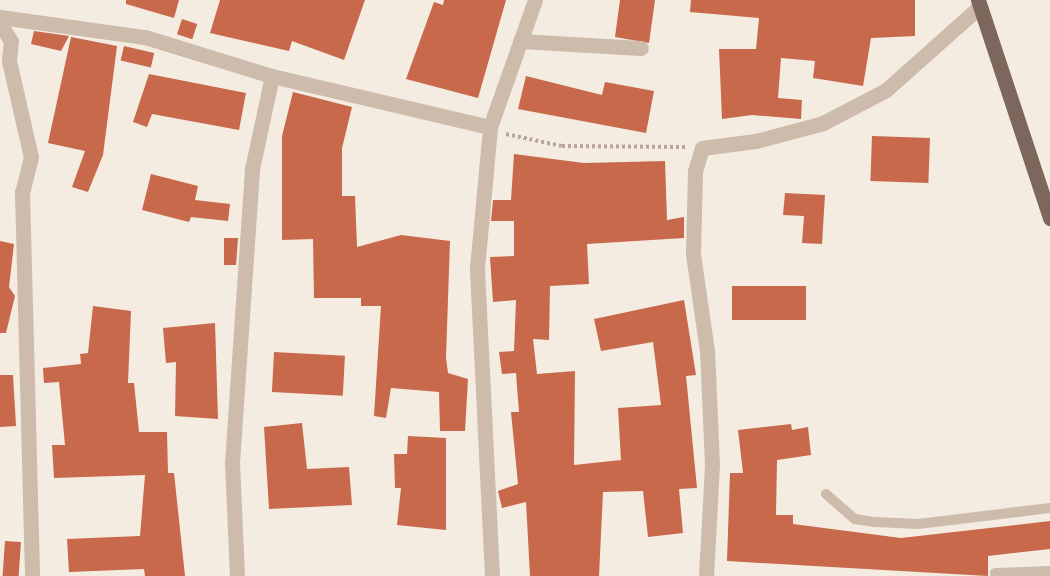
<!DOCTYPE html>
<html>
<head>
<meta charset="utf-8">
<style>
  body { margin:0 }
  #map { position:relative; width:1050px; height:576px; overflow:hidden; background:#f4ebe1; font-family:"Roboto Condensed",sans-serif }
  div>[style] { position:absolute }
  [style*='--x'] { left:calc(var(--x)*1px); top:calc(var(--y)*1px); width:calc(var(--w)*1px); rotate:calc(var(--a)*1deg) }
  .building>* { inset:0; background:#c8694b; transform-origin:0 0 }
  .path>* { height:4px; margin-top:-2px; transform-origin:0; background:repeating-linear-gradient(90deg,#b9a596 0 3px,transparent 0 6px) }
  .lane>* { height:10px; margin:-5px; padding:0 5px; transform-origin:5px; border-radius:5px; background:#cdbbac }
  .street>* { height:15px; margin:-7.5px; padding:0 7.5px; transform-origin:7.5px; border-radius:7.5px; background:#cdbbac }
  .primary>* { height:15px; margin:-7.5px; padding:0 7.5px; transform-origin:7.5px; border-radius:7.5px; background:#7d675c }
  span { translate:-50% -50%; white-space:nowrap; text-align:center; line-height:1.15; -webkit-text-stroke:6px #fbf5ee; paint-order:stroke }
</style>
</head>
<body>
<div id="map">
  <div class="building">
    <i style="clip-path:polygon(126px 0,179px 0,174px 18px,126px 4px)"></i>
    <i style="clip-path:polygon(220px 0,365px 0,344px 60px,292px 41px,289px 51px,210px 33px)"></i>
    <i style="clip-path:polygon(444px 0,506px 0,478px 98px,406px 79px,434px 2px,443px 5px)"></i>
    <i style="clip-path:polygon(620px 0,655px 0,649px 43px,615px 37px)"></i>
    <i style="clip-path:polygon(691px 0,915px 0,915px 36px,871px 38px,863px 86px,813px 78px,815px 61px,781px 58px,778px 98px,802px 100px,801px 119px,752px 115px,722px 119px,719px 49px,756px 49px,759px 18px,690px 12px)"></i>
    <i style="left:182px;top:19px;width:16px;height:16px;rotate:18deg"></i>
    <i style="clip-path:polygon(34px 31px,69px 36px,61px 51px,31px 44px)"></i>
    <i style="clip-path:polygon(71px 37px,117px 46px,103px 155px,88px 192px,72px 187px,85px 151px,48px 143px)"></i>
    <i style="left:124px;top:46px;width:31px;height:15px;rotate:13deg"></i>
    <i style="clip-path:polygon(149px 74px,246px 93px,239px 130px,152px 114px,147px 127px,133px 122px)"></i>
    <i style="clip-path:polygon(526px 76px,602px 95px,605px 82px,654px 91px,646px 133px,518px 109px)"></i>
    <i style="clip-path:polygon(293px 92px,352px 107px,342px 148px,342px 196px,355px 196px,357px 247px,401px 235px,450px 241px,446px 358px,448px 373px,468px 379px,465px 431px,440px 431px,439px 392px,391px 388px,386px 418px,374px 416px,381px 306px,361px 306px,361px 298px,314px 298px,313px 239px,282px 240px,282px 136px)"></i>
    <i style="left:872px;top:136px;width:58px;height:45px;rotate:2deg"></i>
    <i style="clip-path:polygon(514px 154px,584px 163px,665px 161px,667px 220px,684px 217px,684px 238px,587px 244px,589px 284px,550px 286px,549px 340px,533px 339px,537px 374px,575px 371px,574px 465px,621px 460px,618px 408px,661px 405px,653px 342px,601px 351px,594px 319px,684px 300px,696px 375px,686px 376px,697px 488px,679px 489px,683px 533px,648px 537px,643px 491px,603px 492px,599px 576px,530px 576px,526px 502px,502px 508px,498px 491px,518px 484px,511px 412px,519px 412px,516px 373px,502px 374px,499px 352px,514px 351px,516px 300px,493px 302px,490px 257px,514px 256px,514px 221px,491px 221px,493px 200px,511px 200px)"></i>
    <i style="clip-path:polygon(151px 174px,198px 186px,195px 200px,230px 204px,228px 221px,191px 217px,189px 222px,142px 210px)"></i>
    <i style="clip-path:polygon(785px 193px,825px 195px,822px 244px,802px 243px,804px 216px,783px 215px)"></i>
    <i style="clip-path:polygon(224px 238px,238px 238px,236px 265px,224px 265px)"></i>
    <i style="clip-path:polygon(0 241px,14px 244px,9px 287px,15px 296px,6px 333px,0 333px)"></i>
    <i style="left:806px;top:286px;width:34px;height:74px;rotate:90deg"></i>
    <i style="clip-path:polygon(93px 306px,131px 311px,128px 383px,134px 383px,139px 432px,167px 432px,168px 473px,174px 473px,185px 576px,145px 576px,144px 569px,69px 572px,67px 539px,140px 536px,145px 475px,54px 478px,52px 445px,65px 445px,59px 382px,44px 383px,43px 368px,81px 364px,80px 354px,88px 353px)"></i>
    <i style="clip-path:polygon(215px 323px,218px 419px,175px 416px,176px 362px,166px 363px,163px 328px)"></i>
    <i style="left:274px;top:352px;width:71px;height:40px;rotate:3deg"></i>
    <i style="clip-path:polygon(0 375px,13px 375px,16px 426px,0 427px)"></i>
    <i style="clip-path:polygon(302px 423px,307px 469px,349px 467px,352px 505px,269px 509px,264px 427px)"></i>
    <i style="clip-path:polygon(791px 424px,792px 430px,808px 427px,811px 455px,777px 460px,776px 515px,793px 515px,793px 524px,901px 538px,1050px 521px,1050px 549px,988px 556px,988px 576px,727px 561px,730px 473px,743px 473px,738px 430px)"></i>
    <i style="clip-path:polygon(408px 436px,446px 438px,446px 530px,397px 525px,401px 488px,395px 488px,394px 454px,407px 454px)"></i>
    <i style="left:5px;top:541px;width:16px;height:35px;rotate:4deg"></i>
  </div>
  <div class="path">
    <i style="--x:506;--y:134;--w:57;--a:12.1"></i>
    <i style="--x:562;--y:146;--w:124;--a:0.5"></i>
  </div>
  <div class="lane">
    <i style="--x:826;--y:494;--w:38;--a:41"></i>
    <i style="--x:855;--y:519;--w:20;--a:9"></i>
    <i style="--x:875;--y:522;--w:43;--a:2.7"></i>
    <i style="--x:918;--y:524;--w:133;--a:-6.9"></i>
    <i style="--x:995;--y:573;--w:55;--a:-2.1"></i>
  </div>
  <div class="street">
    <i style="--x:0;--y:17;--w:146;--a:7.9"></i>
    <i style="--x:145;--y:37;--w:133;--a:17.1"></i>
    <i style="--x:272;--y:76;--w:224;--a:13.2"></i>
    <i style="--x:0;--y:23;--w:21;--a:59"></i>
    <i style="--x:11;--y:41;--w:20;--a:96"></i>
    <i style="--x:9;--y:61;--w:98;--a:77.1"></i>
    <i style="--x:31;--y:157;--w:36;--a:104"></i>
    <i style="--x:22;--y:192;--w:384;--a:88.5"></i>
    <i style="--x:520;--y:41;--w:121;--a:3.3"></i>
    <i style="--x:237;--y:576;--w:113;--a:-92.5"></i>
    <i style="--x:232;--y:463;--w:295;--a:-86.1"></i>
    <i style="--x:252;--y:169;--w:95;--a:-77.9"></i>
    <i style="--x:492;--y:576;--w:308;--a:-92.8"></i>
    <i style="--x:477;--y:268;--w:142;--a:-84.7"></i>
    <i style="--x:490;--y:127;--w:135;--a:-70.5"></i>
    <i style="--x:706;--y:576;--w:112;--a:-86.9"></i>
    <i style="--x:712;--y:464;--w:113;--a:-92.5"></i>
    <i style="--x:707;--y:351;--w:98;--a:-98.2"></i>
    <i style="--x:693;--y:254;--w:83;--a:-88.6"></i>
    <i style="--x:695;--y:171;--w:24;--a:-73"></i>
    <i style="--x:702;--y:148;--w:54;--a:-7.4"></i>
    <i style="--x:756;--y:141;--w:69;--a:-15"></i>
    <i style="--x:823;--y:123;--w:71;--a:-27.6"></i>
    <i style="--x:886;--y:90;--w:125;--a:-41.7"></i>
  </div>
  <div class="primary">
    <i style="--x:978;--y:0;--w:230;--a:71.7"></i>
  </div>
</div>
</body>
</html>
